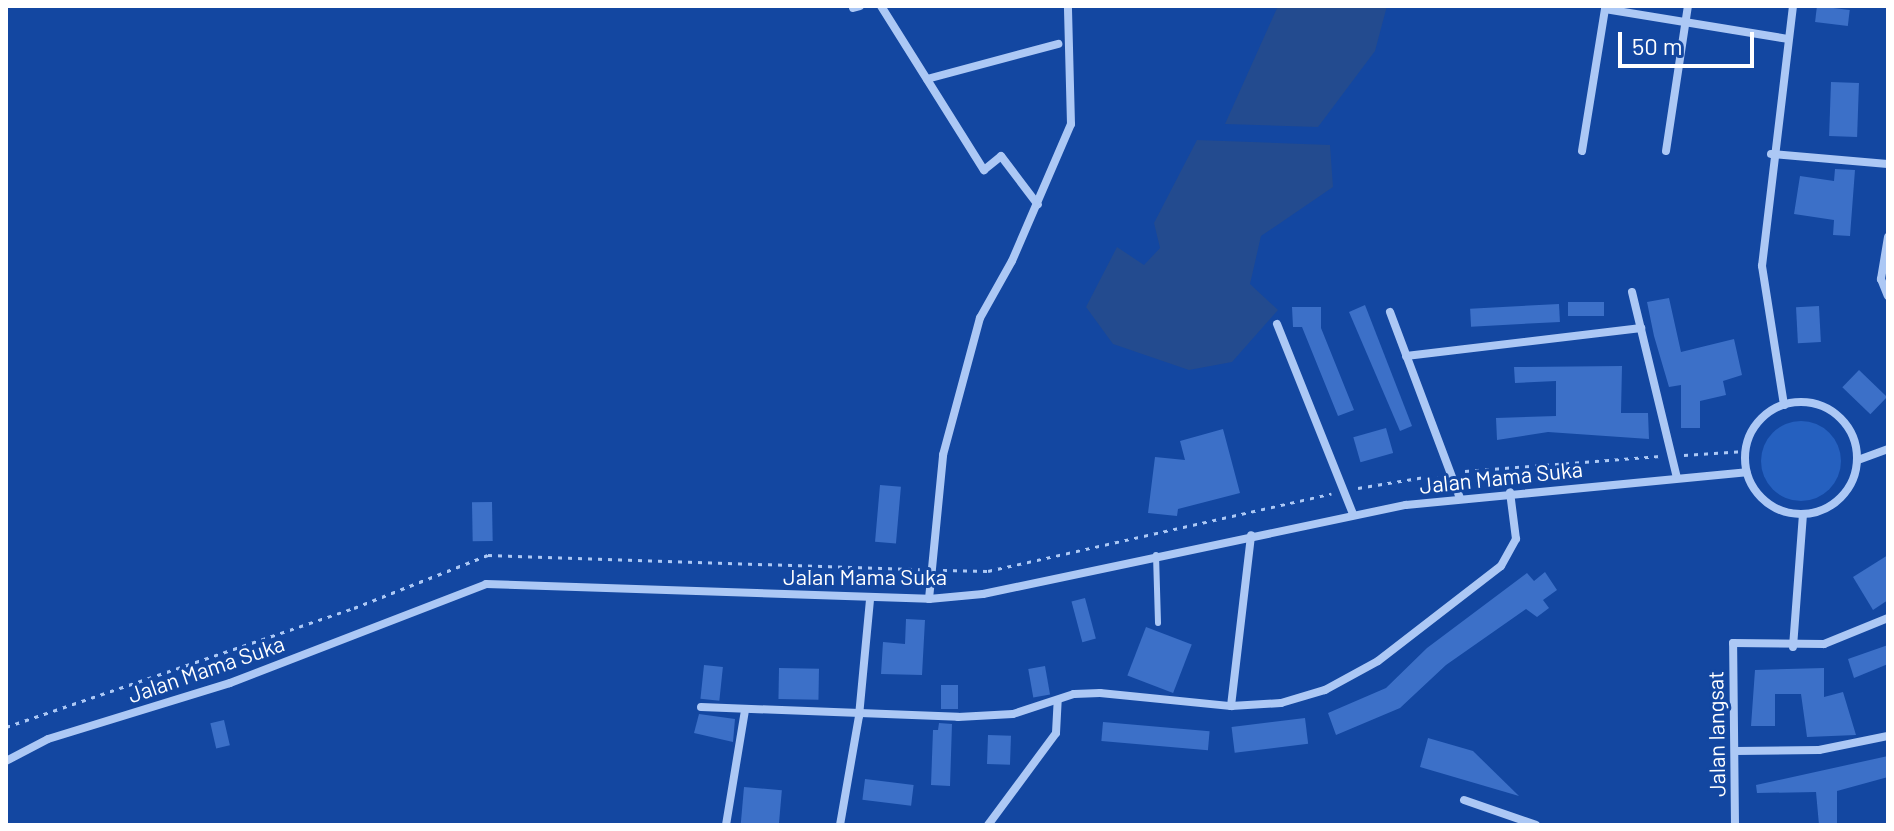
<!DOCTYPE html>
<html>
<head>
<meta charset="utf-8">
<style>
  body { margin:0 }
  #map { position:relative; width:1894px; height:831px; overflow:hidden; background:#1347a1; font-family:Barlow,sans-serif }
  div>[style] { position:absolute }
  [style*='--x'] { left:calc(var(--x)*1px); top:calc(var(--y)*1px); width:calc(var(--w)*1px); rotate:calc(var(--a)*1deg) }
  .green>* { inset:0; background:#2560bf }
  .round { border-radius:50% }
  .water>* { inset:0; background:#234b8f }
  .building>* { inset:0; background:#3c70c8; transform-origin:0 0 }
  .path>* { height:3px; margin-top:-1.5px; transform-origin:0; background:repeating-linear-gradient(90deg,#acc8f5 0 4px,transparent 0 10px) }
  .service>* { height:6px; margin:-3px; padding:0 3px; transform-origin:3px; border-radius:3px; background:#acc8f5 }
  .minor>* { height:8px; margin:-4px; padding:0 4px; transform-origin:4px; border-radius:4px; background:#acc8f5 }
  .minor>.ring { margin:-4px; padding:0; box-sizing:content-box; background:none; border:8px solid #acc8f5; border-radius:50% }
  span { translate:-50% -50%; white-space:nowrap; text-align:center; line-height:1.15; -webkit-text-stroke:6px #1347a1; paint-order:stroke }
  .street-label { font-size:22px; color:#fff }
  .frame { position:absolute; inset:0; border:8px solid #fff; pointer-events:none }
  .scale { position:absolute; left:1618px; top:32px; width:136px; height:36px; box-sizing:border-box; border:4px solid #fff; border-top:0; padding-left:10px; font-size:24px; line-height:28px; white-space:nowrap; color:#fff; -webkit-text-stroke:6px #1347a1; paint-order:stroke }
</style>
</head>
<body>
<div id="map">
  <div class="green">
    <i class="round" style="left:1761px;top:421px;width:80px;height:80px"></i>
  </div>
  <div class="water">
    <i style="clip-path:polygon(1278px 6px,1387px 6px,1375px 51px,1318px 127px,1225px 124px)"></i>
    <i style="clip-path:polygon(1197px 140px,1330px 145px,1333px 187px,1261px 236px,1250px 284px,1278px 310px,1232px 362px,1189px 370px,1113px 344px,1086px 307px,1117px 247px,1144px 265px,1160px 248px,1154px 223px)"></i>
  </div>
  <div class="building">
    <i style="left:1817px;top:6px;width:33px;height:16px;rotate:7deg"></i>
    <i style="left:1831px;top:82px;width:28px;height:54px;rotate:2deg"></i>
    <i style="clip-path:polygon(1835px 169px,1855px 170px,1850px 236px,1833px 235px,1834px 220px,1794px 214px,1800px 176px,1834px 181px)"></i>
    <i style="clip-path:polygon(1669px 298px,1681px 352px,1734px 339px,1742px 375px,1723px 381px,1726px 395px,1700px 401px,1700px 428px,1681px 428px,1681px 385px,1669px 387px,1654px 336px,1647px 302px)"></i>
    <i style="left:1568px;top:302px;width:36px;height:14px"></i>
    <i style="left:1559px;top:304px;width:18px;height:89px;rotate:87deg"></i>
    <i style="clip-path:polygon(1365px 305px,1412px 426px,1400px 431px,1349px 312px)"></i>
    <i style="left:1819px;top:306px;width:36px;height:23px;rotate:87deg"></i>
    <i style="clip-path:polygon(1292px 307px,1321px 307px,1321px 328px,1354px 410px,1338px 416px,1302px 327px,1293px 327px)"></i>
    <i style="clip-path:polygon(1622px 366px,1621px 413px,1648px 413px,1649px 439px,1548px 432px,1497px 440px,1496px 418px,1556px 416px,1556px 381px,1515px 383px,1514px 367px)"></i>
    <i style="left:1859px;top:370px;width:39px;height:24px;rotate:44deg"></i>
    <i style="left:1386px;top:428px;width:26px;height:34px;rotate:74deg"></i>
    <i style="clip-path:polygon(1223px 429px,1240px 493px,1178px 509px,1177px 516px,1148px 513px,1155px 457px,1185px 460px,1180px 441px)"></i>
    <i style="left:880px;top:485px;width:21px;height:57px;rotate:5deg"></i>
    <i style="left:492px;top:502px;width:39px;height:20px;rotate:89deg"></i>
    <i style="clip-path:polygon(1888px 555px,1888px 600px,1873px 610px,1853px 577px)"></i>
    <i style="clip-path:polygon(1545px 572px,1557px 590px,1543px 600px,1549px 608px,1537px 617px,1526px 609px,1446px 665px,1400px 708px,1336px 735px,1328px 713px,1386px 688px,1427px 648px,1527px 573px,1534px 581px)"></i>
    <i style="left:1085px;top:598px;width:42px;height:14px;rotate:75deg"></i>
    <i style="clip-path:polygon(906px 619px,925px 620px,922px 675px,881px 674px,883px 642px,905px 644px)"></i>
    <i style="left:1146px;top:627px;width:49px;height:52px;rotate:21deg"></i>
    <i style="clip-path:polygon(1888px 645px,1888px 664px,1854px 678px,1848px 659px)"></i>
    <i style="left:704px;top:665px;width:19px;height:34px;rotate:6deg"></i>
    <i style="left:1045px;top:666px;width:29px;height:17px;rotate:80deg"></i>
    <i style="left:779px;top:668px;width:40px;height:31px;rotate:1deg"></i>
    <i style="clip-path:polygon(1824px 668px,1824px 697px,1843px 692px,1856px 735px,1807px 737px,1801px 694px,1775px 694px,1775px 726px,1751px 726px,1755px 670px)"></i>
    <i style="left:941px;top:685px;width:17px;height:24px"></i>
    <i style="clip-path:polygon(699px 714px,735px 719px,733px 742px,694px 733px)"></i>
    <i style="left:1305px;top:718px;width:26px;height:74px;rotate:83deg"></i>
    <i style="left:224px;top:720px;width:26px;height:14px;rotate:77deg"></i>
    <i style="left:1103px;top:722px;width:107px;height:19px;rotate:5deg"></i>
    <i style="clip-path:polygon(939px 723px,952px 724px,950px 786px,931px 785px,933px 730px,938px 730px)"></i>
    <i style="left:988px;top:735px;width:23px;height:29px;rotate:2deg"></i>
    <i style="clip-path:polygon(1428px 738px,1473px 751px,1519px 796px,1420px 767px)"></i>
    <i style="clip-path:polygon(1888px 756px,1888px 777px,1837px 791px,1837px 825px,1819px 825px,1816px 792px,1757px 793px,1756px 785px)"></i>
    <i style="left:865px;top:779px;width:49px;height:21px;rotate:7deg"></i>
    <i style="left:744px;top:787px;width:38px;height:38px;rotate:5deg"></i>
  </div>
  <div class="path">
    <i style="--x:1684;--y:455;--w:61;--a:-3.8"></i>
    <i style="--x:1465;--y:471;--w:196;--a:-4.4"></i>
    <i style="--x:1358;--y:488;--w:80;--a:-9.3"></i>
    <i style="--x:943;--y:570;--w:45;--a:1.3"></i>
    <i style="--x:988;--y:571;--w:352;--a:-12.7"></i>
    <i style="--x:6;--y:727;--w:368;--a:-18.9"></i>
    <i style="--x:354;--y:608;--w:144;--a:-21.6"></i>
    <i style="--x:488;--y:555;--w:432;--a:1.9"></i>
  </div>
  <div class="service">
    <i style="--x:1156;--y:555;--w:68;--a:88.3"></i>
  </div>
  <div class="minor">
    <i style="--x:881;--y:6;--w:194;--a:57.9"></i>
    <i style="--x:984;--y:170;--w:22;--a:-39"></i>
    <i style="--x:1001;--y:156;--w:61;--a:52.9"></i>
    <i style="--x:853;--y:8;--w:7;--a:-16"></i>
    <i style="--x:927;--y:79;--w:136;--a:-15"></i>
    <i style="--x:1582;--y:151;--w:144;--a:-80.8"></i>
    <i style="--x:1605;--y:9;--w:185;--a:9.3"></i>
    <i style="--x:1666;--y:151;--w:147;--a:-81.4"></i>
    <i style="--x:1771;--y:154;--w:117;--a:4.9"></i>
    <i style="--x:1888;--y:237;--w:43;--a:99.5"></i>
    <i style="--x:1881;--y:279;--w:18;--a:68"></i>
    <i style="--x:1632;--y:292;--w:191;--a:76.4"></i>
    <i style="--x:1390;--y:312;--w:199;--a:69.4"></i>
    <i style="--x:1277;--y:324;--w:205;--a:68.2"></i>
    <i style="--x:1406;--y:356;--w:237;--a:-6.8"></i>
    <i class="ring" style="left:1745px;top:402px;width:104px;height:104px"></i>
    <i style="--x:1784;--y:405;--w:141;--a:-99"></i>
    <i style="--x:1762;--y:266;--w:262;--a:-83.2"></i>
    <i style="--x:1858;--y:460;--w:32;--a:-20"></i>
    <i style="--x:929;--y:599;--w:145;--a:-84.4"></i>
    <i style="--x:943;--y:455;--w:142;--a:-74.9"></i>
    <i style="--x:980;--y:318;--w:65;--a:-60.7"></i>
    <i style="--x:1012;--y:261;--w:149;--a:-66.7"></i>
    <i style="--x:1071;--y:124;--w:118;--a:-91.5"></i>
    <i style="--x:1793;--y:647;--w:133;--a:-85.7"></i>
    <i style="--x:1231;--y:706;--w:172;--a:-83.3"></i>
    <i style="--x:701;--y:707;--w:257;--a:2.2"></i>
    <i style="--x:958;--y:717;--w:55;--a:-3.1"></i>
    <i style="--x:1013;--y:714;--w:64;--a:-18.2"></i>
    <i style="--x:1074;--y:694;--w:26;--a:-2"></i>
    <i style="--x:1100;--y:693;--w:132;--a:5.7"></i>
    <i style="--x:1231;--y:706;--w:50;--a:-3.4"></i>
    <i style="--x:1281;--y:703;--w:46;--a:-16.5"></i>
    <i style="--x:1325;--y:690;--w:60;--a:-28.7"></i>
    <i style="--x:1378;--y:661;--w:155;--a:-37.7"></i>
    <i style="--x:1501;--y:566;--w:31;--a:-61"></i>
    <i style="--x:1516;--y:539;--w:47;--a:-97.3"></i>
    <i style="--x:1735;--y:751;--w:84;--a:-0.7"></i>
    <i style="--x:1819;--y:750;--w:70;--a:-11.5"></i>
    <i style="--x:6;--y:761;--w:47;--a:-27.6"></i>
    <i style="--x:48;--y:739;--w:190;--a:-17.1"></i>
    <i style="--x:230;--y:683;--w:274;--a:-21.1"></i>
    <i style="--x:486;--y:584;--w:443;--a:1.9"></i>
    <i style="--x:929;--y:599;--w:54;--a:-5.3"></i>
    <i style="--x:983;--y:594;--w:432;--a:-11.9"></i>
    <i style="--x:1406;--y:505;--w:342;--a:-5.5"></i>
    <i style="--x:1464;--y:800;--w:76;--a:19.1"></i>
    <i style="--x:726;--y:825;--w:117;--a:-80.6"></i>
    <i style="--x:840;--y:825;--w:111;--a:-80.1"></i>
    <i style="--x:859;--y:716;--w:118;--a:-84.6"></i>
    <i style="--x:988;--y:825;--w:114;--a:-53.5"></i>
    <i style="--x:1056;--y:733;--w:33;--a:-87"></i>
    <i style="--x:1735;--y:825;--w:182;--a:-90.6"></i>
    <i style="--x:1733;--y:643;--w:91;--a:0.6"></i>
    <i style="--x:1824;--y:644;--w:69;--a:-22.1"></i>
  </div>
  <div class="street-label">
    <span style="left:1501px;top:477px;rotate:-6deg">Jalan Mama Suka</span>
    <span style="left:865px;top:577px">Jalan Mama Suka</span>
    <span style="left:206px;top:669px;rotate:-19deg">Jalan Mama Suka</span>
    <span style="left:1716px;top:734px;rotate:-91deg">Jalan langsat</span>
  </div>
  <div class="frame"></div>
  <div class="scale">50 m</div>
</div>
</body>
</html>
